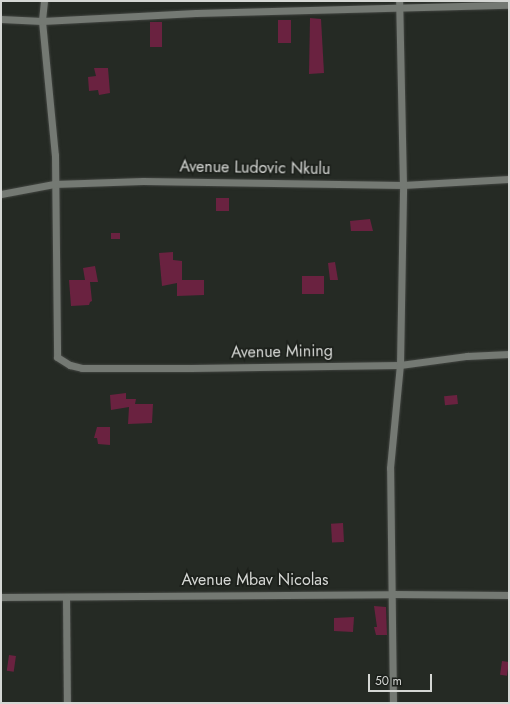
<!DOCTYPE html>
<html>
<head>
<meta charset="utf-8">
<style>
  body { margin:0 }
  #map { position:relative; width:510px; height:704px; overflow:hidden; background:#252a24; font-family:Jost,sans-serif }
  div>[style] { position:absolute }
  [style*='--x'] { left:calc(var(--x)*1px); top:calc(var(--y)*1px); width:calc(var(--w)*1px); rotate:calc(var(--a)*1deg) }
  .building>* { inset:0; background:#6a2240; transform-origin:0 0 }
  .roads { filter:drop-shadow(0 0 1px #424541) drop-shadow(0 0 1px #424541) }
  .minor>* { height:7px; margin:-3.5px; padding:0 3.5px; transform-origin:3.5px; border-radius:3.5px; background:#747973 }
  span { translate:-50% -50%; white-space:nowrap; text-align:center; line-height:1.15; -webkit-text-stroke:3.5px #1c201b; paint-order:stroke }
  .street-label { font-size:16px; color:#d5d7d4 }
  .frame { position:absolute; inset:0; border:2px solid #d5d7d4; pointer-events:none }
  .scale { position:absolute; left:368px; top:674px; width:64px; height:18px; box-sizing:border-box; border:2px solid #d5d7d4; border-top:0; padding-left:5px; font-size:12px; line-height:14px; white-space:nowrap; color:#d5d7d4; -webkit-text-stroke:3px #1c201b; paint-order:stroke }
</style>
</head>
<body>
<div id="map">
  <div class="building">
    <i style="clip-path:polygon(310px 18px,321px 19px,324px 73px,309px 74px)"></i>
    <i style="left:278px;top:20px;width:13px;height:23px"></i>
    <i style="left:150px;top:22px;width:12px;height:25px"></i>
    <i style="clip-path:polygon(94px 68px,108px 68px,110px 93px,99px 95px,98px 90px,89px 91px,88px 77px,96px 76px)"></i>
    <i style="left:216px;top:198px;width:13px;height:13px"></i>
    <i style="clip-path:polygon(370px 219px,373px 231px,351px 231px,350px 221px)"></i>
    <i style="left:120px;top:233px;width:6px;height:9px;rotate:90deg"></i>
    <i style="clip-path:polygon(173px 252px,173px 260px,182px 261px,182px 280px,204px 280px,204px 295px,177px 296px,177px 283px,162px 286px,159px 253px)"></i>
    <i style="clip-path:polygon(335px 262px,338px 280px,330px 280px,328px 263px)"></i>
    <i style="clip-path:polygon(95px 266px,98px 282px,90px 282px,92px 301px,90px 302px,89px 305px,71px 306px,69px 280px,85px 280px,83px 268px)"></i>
    <i style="left:324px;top:276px;width:18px;height:22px;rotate:90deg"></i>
    <i style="clip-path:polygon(126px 393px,126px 399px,136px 399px,135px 404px,153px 404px,152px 423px,128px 424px,129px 407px,111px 410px,110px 395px)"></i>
    <i style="left:457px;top:395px;width:9px;height:13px;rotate:84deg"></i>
    <i style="clip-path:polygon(97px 427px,110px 427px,110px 445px,98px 444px,97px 438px,94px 438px)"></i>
    <i style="left:343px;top:523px;width:19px;height:12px;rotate:87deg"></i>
    <i style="clip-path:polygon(374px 606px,386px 607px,387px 635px,376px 635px,374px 627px,377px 627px)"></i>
    <i style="clip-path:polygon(354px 617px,353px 632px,334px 631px,334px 618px)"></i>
    <i style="left:9px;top:655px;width:7px;height:16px;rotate:8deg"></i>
    <i style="left:502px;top:661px;width:7px;height:14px;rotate:8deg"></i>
  </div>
  <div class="roads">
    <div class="minor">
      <i style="--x:44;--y:1;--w:20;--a:96"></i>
      <i style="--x:42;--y:21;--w:135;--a:84.5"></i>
      <i style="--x:55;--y:155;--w:202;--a:89.4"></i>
      <i style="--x:57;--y:357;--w:15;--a:32"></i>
      <i style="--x:70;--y:365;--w:12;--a:14"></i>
      <i style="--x:82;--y:368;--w:109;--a:0"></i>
      <i style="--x:191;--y:368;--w:209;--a:-0.8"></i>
      <i style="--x:400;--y:365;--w:68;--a:-7.7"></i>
      <i style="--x:467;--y:356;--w:42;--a:-2.7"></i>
      <i style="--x:1;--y:19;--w:41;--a:2.8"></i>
      <i style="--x:42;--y:21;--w:154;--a:-3"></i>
      <i style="--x:196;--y:13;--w:313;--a:-1.5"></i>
      <i style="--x:1;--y:194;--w:54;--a:-10.7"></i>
      <i style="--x:54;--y:184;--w:89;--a:-1.9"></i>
      <i style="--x:143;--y:181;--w:260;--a:0.9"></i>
      <i style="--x:403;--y:185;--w:106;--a:-3.2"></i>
      <i style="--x:1;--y:597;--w:391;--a:-0.4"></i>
      <i style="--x:392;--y:594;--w:117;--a:0.5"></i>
      <i style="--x:66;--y:597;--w:106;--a:89.5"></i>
      <i style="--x:393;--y:703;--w:235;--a:-90.7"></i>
      <i style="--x:390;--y:468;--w:103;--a:-84.5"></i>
      <i style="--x:400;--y:365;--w:180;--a:-89"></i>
      <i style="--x:403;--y:185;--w:184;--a:-91.2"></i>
    </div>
  </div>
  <div class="street-label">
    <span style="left:255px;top:168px;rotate:1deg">Avenue Ludovic Nkulu</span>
    <span style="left:282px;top:352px;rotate:-1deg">Avenue Mining</span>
    <span style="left:255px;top:580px">Avenue Mbav Nicolas</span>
  </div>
  <div class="frame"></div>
  <div class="scale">50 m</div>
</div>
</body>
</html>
